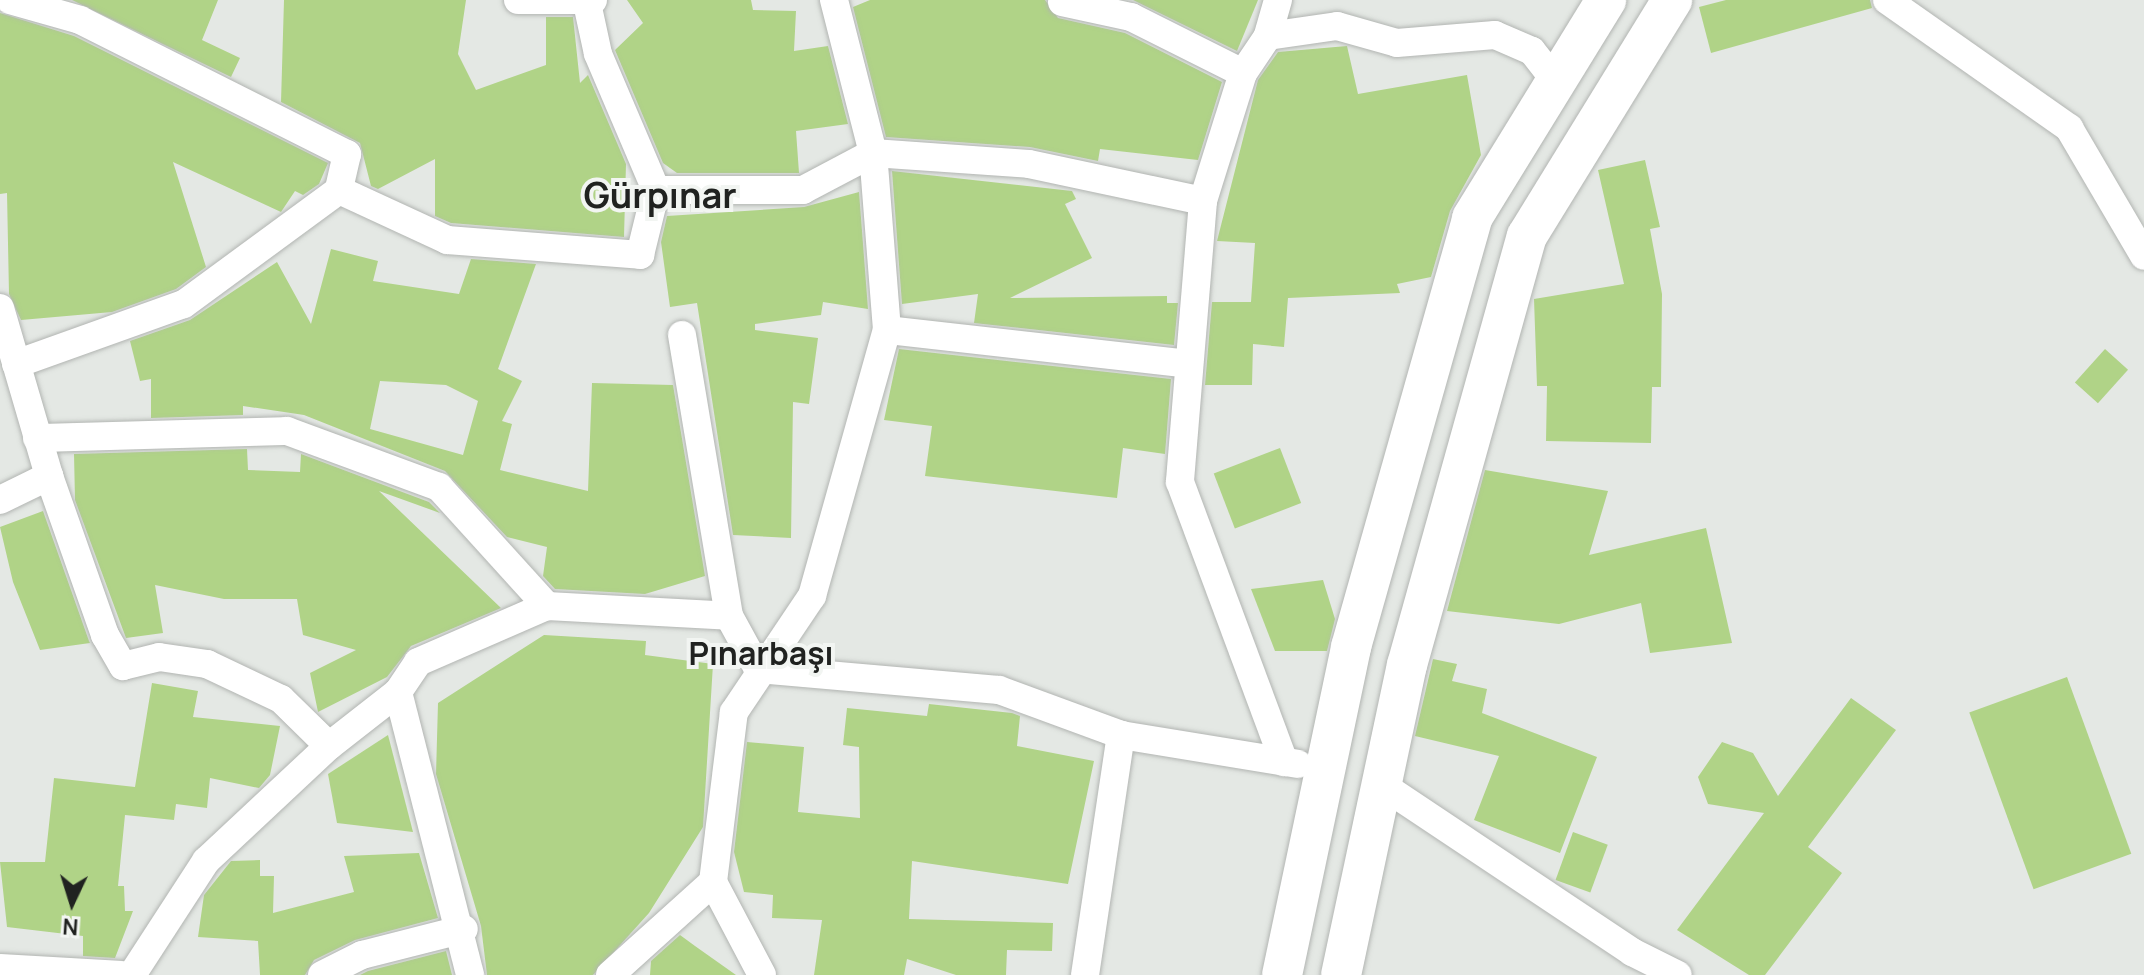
<!DOCTYPE html>
<html>
<head>
<meta charset="utf-8">
<style>
  body { margin:0 }
  #map { position:relative; width:2144px; height:975px; overflow:hidden; background:#e4e8e4; font-family:Manrope,sans-serif }
  div>[style] { position:absolute }
  [style*='--x'] { left:calc(var(--x)*1px); top:calc(var(--y)*1px); width:calc(var(--w)*1px); rotate:calc(var(--a)*1deg) }
  .building>* { inset:0; background:#b0d387; transform-origin:0 0 }
  .roads { filter:drop-shadow(0 0 2px #b2b5b2) drop-shadow(0 0 2px #b2b5b2) }
  .minor>* { height:28px; margin:-14px; padding:0 14px; transform-origin:14px; border-radius:14px; background:#fff }
  .secondary>* { height:40px; margin:-20px; padding:0 20px; transform-origin:20px; border-radius:20px; background:#fff }
  span { translate:-50% -50%; white-space:nowrap; text-align:center; line-height:1.15; -webkit-text-stroke:8px #f2f5f2; paint-order:stroke }
  .quarter-label { font-size:32px; color:#202220; font-weight:700 }
  .district-label { font-size:36px; color:#202220; font-weight:700 }
  .north { position:absolute; left:32px; top:863px; width:80px; height:80px; -webkit-text-stroke:6px #f2f5f2; paint-order:stroke; rotate:184deg; font-size:22px; font-weight:700; line-height:32px; text-align:center; color:#202220 }
  .north::after { content:''; display:block; margin:auto; width:28px; height:36px; background:#202220; clip-path:polygon(50% 0,100% 100%,50% 72%,0 100%) }
</style>
</head>
<body>
<div id="map">
  <div class="building">
    <i style="clip-path:polygon(72px 0,218px 0,202px 40px,240px 58px,231px 77px)"></i>
    <i style="clip-path:polygon(284px 0,466px 0,458px 54px,476px 90px,546px 65px,546px 17px,573px 17px,580px 83px,588px 75px,626px 164px,624px 237px,451px 223px,435px 216px,435px 159px,378px 189px,371px 186px,360px 143px,281px 102px)"></i>
    <i style="clip-path:polygon(627px 0,751px 0,753px 10px,796px 11px,794px 51px,828px 46px,848px 124px,796px 131px,799px 173px,677px 173px,663px 163px,615px 50px,643px 23px)"></i>
    <i style="clip-path:polygon(870px 0,1045px 0,1058px 18px,1125px 33px,1222px 82px,1198px 160px,1100px 149px,1098px 161px,1030px 147px,886px 137px,853px 7px)"></i>
    <i style="clip-path:polygon(1133px 0,1258px 0,1237px 51px)"></i>
    <i style="clip-path:polygon(1726px 0,1870px 0,1872px 8px,1711px 53px,1699px 7px)"></i>
    <i style="clip-path:polygon(0 13px,74px 36px,328px 163px,319px 184px,303px 195px,295px 191px,281px 212px,173px 162px,206px 267px,176px 289px,112px 312px,21px 320px,9px 294px,7px 193px,0 194px)"></i>
    <i style="clip-path:polygon(1347px 46px,1358px 94px,1467px 75px,1481px 155px,1450px 211px,1431px 277px,1397px 284px,1400px 293px,1288px 298px,1284px 347px,1253px 344px,1252px 385px,1205px 385px,1212px 302px,1251px 302px,1255px 243px,1217px 241px,1258px 80px,1278px 52px)"></i>
    <i style="clip-path:polygon(1645px 160px,1660px 227px,1650px 229px,1662px 294px,1661px 387px,1652px 387px,1651px 443px,1546px 441px,1547px 386px,1537px 386px,1534px 299px,1624px 284px,1598px 170px)"></i>
    <i style="clip-path:polygon(892px 171px,1072px 191px,1076px 199px,1065px 204px,1092px 258px,1010px 298px,1167px 296px,1167px 303px,1178px 303px,1174px 345px,974px 323px,978px 294px,902px 304px)"></i>
    <i style="clip-path:polygon(859px 192px,868px 309px,823px 302px,821px 315px,755px 324px,755px 330px,818px 338px,809px 404px,793px 402px,791px 538px,733px 535px,697px 303px,670px 307px,661px 242px,667px 216px,804px 207px)"></i>
    <i style="clip-path:polygon(evenodd,331px 249px,378px 261px,373px 281px,459px 294px,471px 259px,536px 264px,498px 369px,522px 381px,502px 421px,512px 424px,500px 470px,588px 491px,592px 383px,673px 385px,705px 576px,645px 594px,555px 589px,543px 576px,547px 547px,507px 537px,445px 471px,304px 415px,243px 406px,243px 415px,151px 418px,151px 379px,140px 381px,130px 341px,190px 320px,277px 262px,311px 324px,331px 249px,380px 381px,446px 385px,478px 401px,463px 455px,370px 429px,380px 381px)"></i>
    <i style="clip-path:polygon(899px 349px,1171px 379px,1165px 454px,1123px 448px,1117px 498px,925px 476px,932px 426px,884px 420px)"></i>
    <i style="left:2105px;top:349px;width:31px;height:45px;rotate:42deg"></i>
    <i style="left:1280px;top:448px;width:59px;height:71px;rotate:69deg"></i>
    <i style="clip-path:polygon(247px 449px,248px 470px,300px 472px,301px 454px,429px 502px,440px 513px,379px 491px,501px 608px,411px 646px,387px 677px,318px 712px,310px 673px,356px 650px,303px 635px,297px 599px,224px 599px,155px 585px,163px 633px,126px 638px,75px 500px,74px 454px)"></i>
    <i style="clip-path:polygon(1485px 470px,1608px 491px,1589px 555px,1706px 528px,1732px 643px,1650px 653px,1641px 603px,1559px 624px,1447px 611px)"></i>
    <i style="clip-path:polygon(43px 511px,89px 641px,90px 643px,40px 650px,13px 582px,0 527px)"></i>
    <i style="clip-path:polygon(1323px 580px,1335px 619px,1327px 651px,1275px 651px,1251px 589px)"></i>
    <i style="clip-path:polygon(544px 635px,646px 641px,645px 655px,713px 664px,703px 827px,649px 913px,593px 975px,487px 975px,481px 926px,436px 774px,438px 703px)"></i>
    <i style="clip-path:polygon(1433px 659px,1457px 664px,1452px 681px,1487px 689px,1482px 713px,1597px 757px,1560px 853px,1474px 820px,1499px 756px,1415px 736px)"></i>
    <i style="left:2067px;top:677px;width:188px;height:104px;rotate:70deg"></i>
    <i style="clip-path:polygon(152px 683px,198px 691px,193px 717px,280px 726px,270px 775px,259px 788px,210px 778px,207px 808px,176px 804px,174px 820px,125px 815px,118px 886px,124px 886px,125px 911px,133px 911px,115px 958px,83px 956px,83px 936px,7px 927px,0 862px,45px 862px,54px 778px,135px 787px)"></i>
    <i style="clip-path:polygon(1851px 698px,1896px 730px,1808px 847px,1842px 873px,1765px 975px,1749px 975px,1677px 930px,1764px 813px,1708px 804px,1698px 777px,1722px 742px,1753px 753px,1778px 796px)"></i>
    <i style="clip-path:polygon(929px 704px,1012px 713px,1020px 716px,1017px 746px,1094px 761px,1068px 884px,912px 861px,909px 919px,1053px 923px,1052px 951px,1007px 950px,1006px 975px,956px 975px,907px 959px,904px 975px,814px 975px,822px 920px,772px 918px,773px 895px,744px 892px,734px 852px,747px 742px,804px 747px,798px 812px,860px 818px,859px 747px,843px 745px,847px 708px,927px 716px)"></i>
    <i style="clip-path:polygon(388px 735px,413px 832px,337px 823px,328px 774px)"></i>
    <i style="left:1573px;top:832px;width:37px;height:51px;rotate:20deg"></i>
    <i style="clip-path:polygon(419px 853px,438px 918px,355px 940px,314px 960px,305px 975px,260px 975px,258px 941px,198px 937px,204px 895px,231px 861px,260px 860px,260px 876px,274px 876px,273px 913px,354px 892px,344px 856px)"></i>
    <i style="clip-path:polygon(680px 935px,695px 946px,736px 975px,650px 975px,651px 961px)"></i>
    <i style="clip-path:polygon(446px 951px,452px 975px,360px 975px,368px 971px)"></i>
  </div>
  <div class="roads">
    <div class="minor">
      <i style="--x:10;--y:0;--w:73;--a:15.9"></i>
      <i style="--x:80;--y:20;--w:299;--a:26.7"></i>
      <i style="--x:347;--y:154;--w:37;--a:103"></i>
      <i style="--x:339;--y:190;--w:119;--a:24.8"></i>
      <i style="--x:447;--y:240;--w:194;--a:4.4"></i>
      <i style="--x:640;--y:255;--w:67;--a:-76.2"></i>
      <i style="--x:518;--y:0;--w:75;--a:0"></i>
      <i style="--x:1278;--y:0;--w:37;--a:106"></i>
      <i style="--x:1268;--y:36;--w:45;--a:124"></i>
      <i style="--x:1243;--y:73;--w:134;--a:107.4"></i>
      <i style="--x:1203;--y:201;--w:282;--a:94.7"></i>
      <i style="--x:1180;--y:482;--w:299;--a:69.6"></i>
      <i style="--x:1887;--y:0;--w:223;--a:35.1"></i>
      <i style="--x:2069;--y:128;--w:148;--a:59.6"></i>
      <i style="--x:1062;--y:2;--w:71;--a:12.3"></i>
      <i style="--x:1131;--y:17;--w:125;--a:26.6"></i>
      <i style="--x:587;--y:3;--w:52;--a:77.8"></i>
      <i style="--x:598;--y:54;--w:148;--a:66.9"></i>
      <i style="--x:656;--y:190;--w:147;--a:0"></i>
      <i style="--x:803;--y:190;--w:79;--a:-27.9"></i>
      <i style="--x:873;--y:153;--w:156;--a:4"></i>
      <i style="--x:1029;--y:164;--w:178;--a:12"></i>
      <i style="--x:1268;--y:36;--w:70;--a:-8.2"></i>
      <i style="--x:1337;--y:26;--w:62;--a:15.8"></i>
      <i style="--x:1397;--y:43;--w:98;--a:-4.7"></i>
      <i style="--x:1495;--y:35;--w:40;--a:23.4"></i>
      <i style="--x:1532;--y:51;--w:39;--a:52"></i>
      <i style="--x:0;--y:308;--w:175;--a:73.7"></i>
      <i style="--x:49;--y:476;--w:169;--a:70.6"></i>
      <i style="--x:105;--y:635;--w:36;--a:60"></i>
      <i style="--x:123;--y:666;--w:37;--a:-14"></i>
      <i style="--x:159;--y:657;--w:49;--a:8.3"></i>
      <i style="--x:207;--y:664;--w:82;--a:25.3"></i>
      <i style="--x:281;--y:699;--w:67;--a:44.4"></i>
      <i style="--x:887;--y:330;--w:303;--a:6.4"></i>
      <i style="--x:682;--y:335;--w:285;--a:80.5"></i>
      <i style="--x:16;--y:364;--w:178;--a:-19.7"></i>
      <i style="--x:184;--y:304;--w:192;--a:-36.3"></i>
      <i style="--x:37;--y:438;--w:250;--a:-1.6"></i>
      <i style="--x:287;--y:431;--w:162;--a:20.2"></i>
      <i style="--x:439;--y:487;--w:161;--a:47.8"></i>
      <i style="--x:547;--y:606;--w:182;--a:3.1"></i>
      <i style="--x:729;--y:616;--w:60;--a:61.3"></i>
      <i style="--x:0;--y:500;--w:55;--a:-26.1"></i>
      <i style="--x:758;--y:669;--w:242;--a:5"></i>
      <i style="--x:999;--y:690;--w:130;--a:20.2"></i>
      <i style="--x:1121;--y:735;--w:179;--a:9.3"></i>
      <i style="--x:398;--y:692;--w:292;--a:75.7"></i>
      <i style="--x:1382;--y:785;--w:301;--a:33.7"></i>
      <i style="--x:1632;--y:952;--w:51;--a:26.6"></i>
      <i style="--x:713;--y:882;--w:105;--a:62.2"></i>
      <i style="--x:0;--y:968;--w:121;--a:3.3"></i>
      <i style="--x:132;--y:975;--w:136;--a:-57"></i>
      <i style="--x:206;--y:861;--w:168;--a:-43.1"></i>
      <i style="--x:329;--y:746;--w:88;--a:-38"></i>
      <i style="--x:398;--y:692;--w:36;--a:-56"></i>
      <i style="--x:418;--y:662;--w:141;--a:-23.5"></i>
      <i style="--x:322;--y:975;--w:45;--a:-26.6"></i>
      <i style="--x:362;--y:955;--w:105;--a:-14.3"></i>
      <i style="--x:610;--y:975;--w:139;--a:-42.1"></i>
      <i style="--x:713;--y:882;--w:171;--a:-83"></i>
      <i style="--x:734;--y:712;--w:140;--a:-56.1"></i>
      <i style="--x:812;--y:596;--w:276;--a:-74.3"></i>
      <i style="--x:887;--y:330;--w:178;--a:-94.5"></i>
      <i style="--x:873;--y:153;--w:158;--a:-104.3"></i>
      <i style="--x:1085;--y:975;--w:243;--a:-81.5"></i>
    </div>
    <div class="secondary">
      <i style="--x:1282;--y:975;--w:335;--a:-78.1"></i>
      <i style="--x:1351;--y:647;--w:446;--a:-74.2"></i>
      <i style="--x:1472;--y:218;--w:256;--a:-58.4"></i>
      <i style="--x:1341;--y:975;--w:317;--a:-78"></i>
      <i style="--x:1407;--y:665;--w:445;--a:-74.4"></i>
      <i style="--x:1527;--y:236;--w:277;--a:-58.4"></i>
    </div>
  </div>
  <div class="quarter-label">
    <span style="left:761px;top:653px">Pınarbaşı</span>
  </div>
  <div class="district-label">
    <span style="left:660px;top:195px">Gürpınar</span>
  </div>
  <div class="north">N</div>
</div>
</body>
</html>
